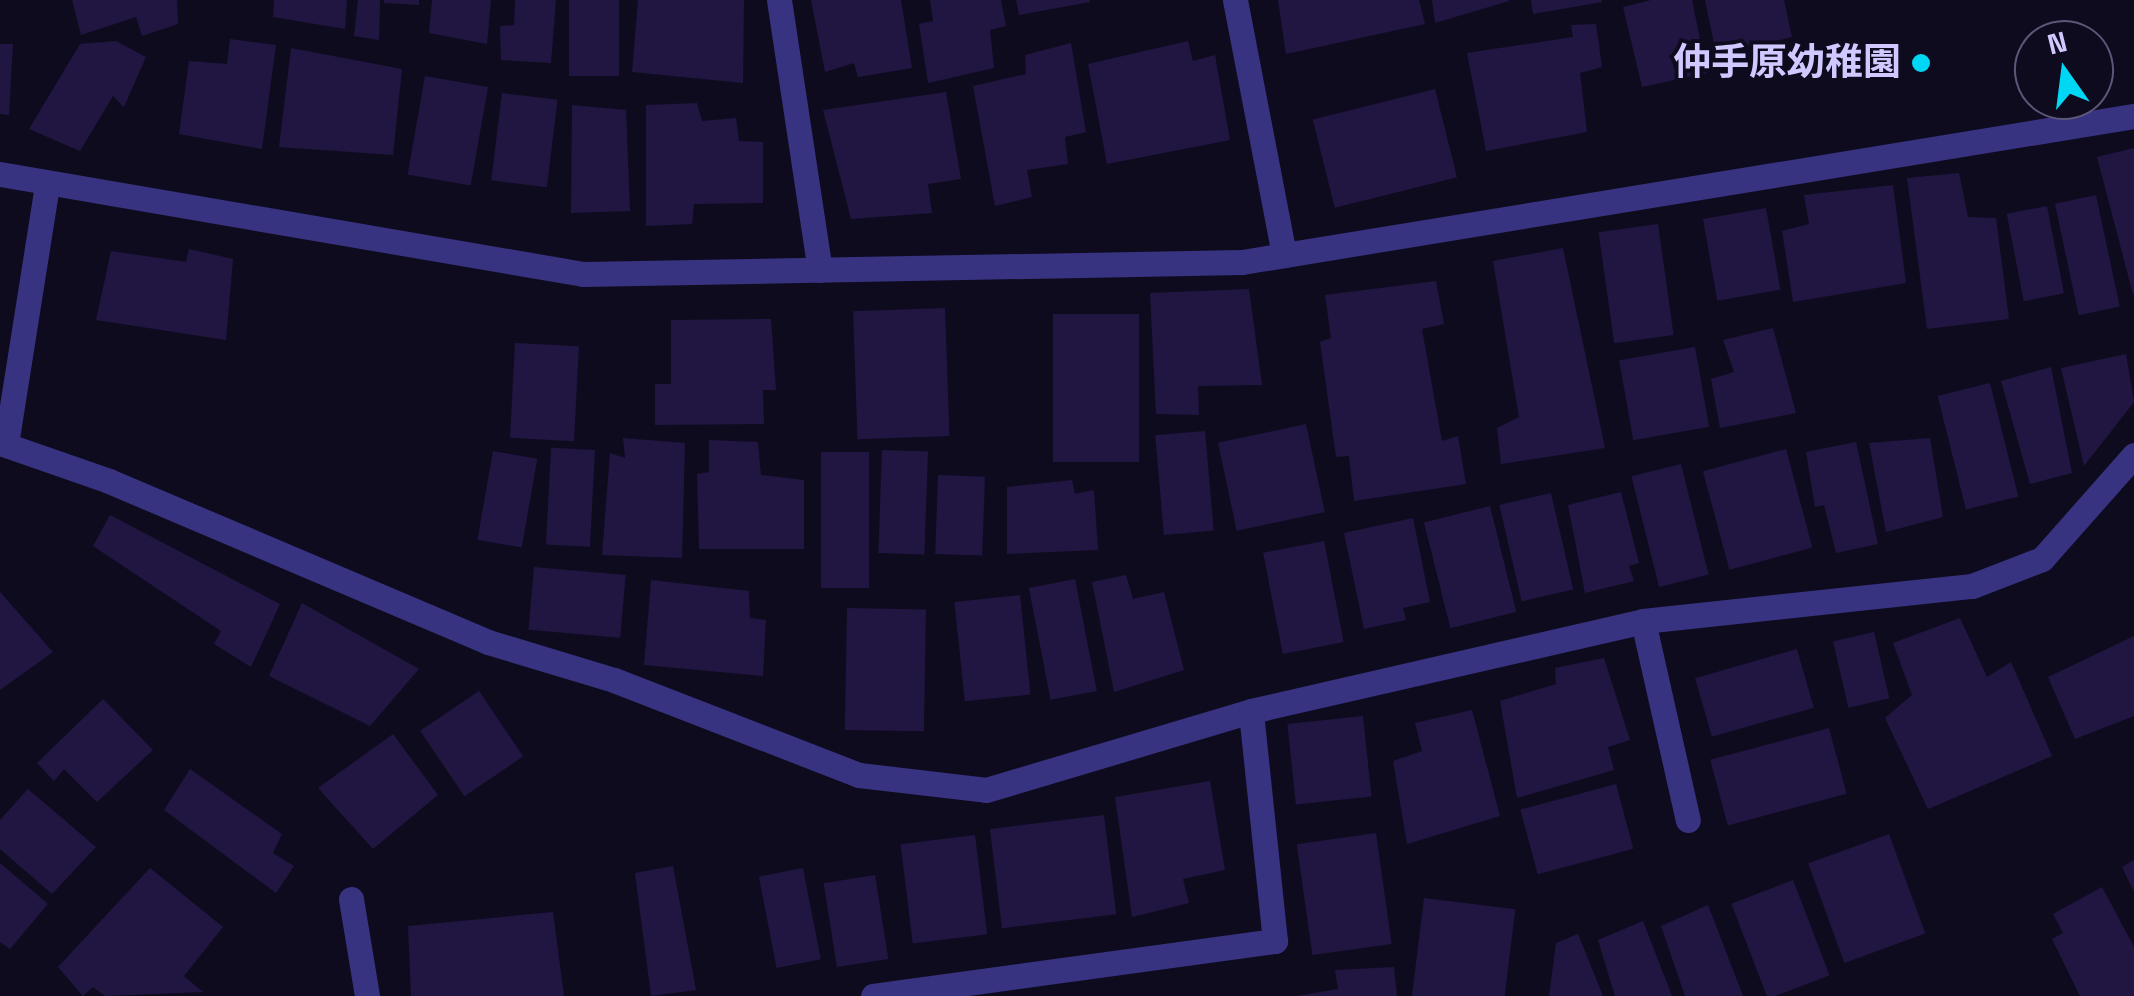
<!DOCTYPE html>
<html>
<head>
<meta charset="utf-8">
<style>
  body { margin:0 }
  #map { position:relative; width:2134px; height:996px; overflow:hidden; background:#0f0b1f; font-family:"Space Grotesk","Noto Sans JP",sans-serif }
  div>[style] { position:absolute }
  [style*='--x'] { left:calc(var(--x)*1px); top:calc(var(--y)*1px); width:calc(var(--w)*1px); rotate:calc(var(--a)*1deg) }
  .building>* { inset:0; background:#201641; transform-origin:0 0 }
  .lane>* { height:25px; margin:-12.5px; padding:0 12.5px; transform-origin:12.5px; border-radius:12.5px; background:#373381 }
  .street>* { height:25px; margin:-12.5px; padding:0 12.5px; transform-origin:12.5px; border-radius:12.5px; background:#373381 }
  .dots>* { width:28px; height:28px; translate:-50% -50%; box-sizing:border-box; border:5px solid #0f0b1f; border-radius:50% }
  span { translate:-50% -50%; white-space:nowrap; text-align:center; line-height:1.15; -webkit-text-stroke:8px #0f0b1f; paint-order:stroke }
  .poi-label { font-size:38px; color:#d0c9ff; font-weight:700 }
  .right { translate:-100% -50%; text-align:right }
  .north { position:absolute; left:2014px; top:20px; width:100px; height:100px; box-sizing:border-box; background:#0f0b1f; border:2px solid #5c5779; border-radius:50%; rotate:346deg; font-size:28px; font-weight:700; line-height:40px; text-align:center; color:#d0c9ff }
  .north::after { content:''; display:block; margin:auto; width:35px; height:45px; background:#00d7f4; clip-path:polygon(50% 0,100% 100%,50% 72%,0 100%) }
</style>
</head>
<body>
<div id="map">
  <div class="building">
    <i style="clip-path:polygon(72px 0,177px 0,178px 24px,142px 36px,136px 17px,81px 35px)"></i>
    <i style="clip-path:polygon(274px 0,347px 0,345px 29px,273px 17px)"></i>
    <i style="clip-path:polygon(358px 0,380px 0,379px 40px,354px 36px)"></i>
    <i style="clip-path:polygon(384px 0,419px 0,419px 5px,384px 3px)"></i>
    <i style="clip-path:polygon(432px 0,491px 0,487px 44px,429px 33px)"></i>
    <i style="clip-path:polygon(515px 0,556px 0,551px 63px,501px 60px,500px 26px,514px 25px)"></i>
    <i style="left:569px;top:0;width:50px;height:76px"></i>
    <i style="clip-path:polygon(638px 0,744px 0,743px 83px,632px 72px)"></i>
    <i style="clip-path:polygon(811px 0,901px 0,912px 68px,858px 77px,854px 63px,825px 72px)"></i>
    <i style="clip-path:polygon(930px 0,1001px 0,1006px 26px,990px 30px,994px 68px,928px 83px,919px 24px,933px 21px)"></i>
    <i style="clip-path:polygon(1016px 0,1090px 0,1090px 2px,1019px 15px)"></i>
    <i style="clip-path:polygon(1278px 0,1419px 0,1425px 24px,1286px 54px)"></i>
    <i style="clip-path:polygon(1432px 0,1509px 0,1509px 1px,1435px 23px)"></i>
    <i style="clip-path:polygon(1531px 0,1602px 0,1602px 2px,1533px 14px)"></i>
    <i style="clip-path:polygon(1651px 0,1692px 0,1707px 73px,1642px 87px,1623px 7px)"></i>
    <i style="clip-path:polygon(1705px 0,1784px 0,1792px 37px,1776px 41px,1780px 64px,1720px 73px)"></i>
    <i style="clip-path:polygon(1596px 24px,1602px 67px,1580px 73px,1587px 132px,1486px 151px,1467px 53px,1573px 37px,1571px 25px)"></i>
    <i style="clip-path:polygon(230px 39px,276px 45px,262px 149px,179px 134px,189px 61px,227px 64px)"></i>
    <i style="clip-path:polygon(116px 41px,146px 57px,124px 107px,113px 96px,80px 151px,29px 129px,80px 44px)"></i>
    <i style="clip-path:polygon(1188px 41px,1193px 61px,1215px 55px,1230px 140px,1107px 164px,1088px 64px)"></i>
    <i style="clip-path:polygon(1071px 43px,1086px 132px,1065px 137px,1068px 164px,1027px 170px,1032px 197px,995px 206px,973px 86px,1026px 74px,1025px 55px)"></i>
    <i style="clip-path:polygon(0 44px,13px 44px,9px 115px,0 114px)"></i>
    <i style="clip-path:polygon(291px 48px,402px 69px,393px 155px,279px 147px)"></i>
    <i style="left:425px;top:76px;width:64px;height:100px;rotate:10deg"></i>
    <i style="left:1435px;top:89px;width:91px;height:126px;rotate:76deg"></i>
    <i style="clip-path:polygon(946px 92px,961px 179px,928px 184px,932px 213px,851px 219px,823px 110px)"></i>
    <i style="left:502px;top:93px;width:56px;height:88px;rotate:7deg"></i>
    <i style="clip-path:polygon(697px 103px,702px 121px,736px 118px,739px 141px,763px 142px,763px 203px,694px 204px,692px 224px,646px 226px,646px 105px)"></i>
    <i style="clip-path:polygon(572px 105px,626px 110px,630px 211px,571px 213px)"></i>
    <i style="clip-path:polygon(2134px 148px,2134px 294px,2133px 294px,2097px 157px)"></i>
    <i style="clip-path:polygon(1959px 173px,1968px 217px,1996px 218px,2009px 319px,1927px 329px,1907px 178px)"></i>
    <i style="clip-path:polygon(1893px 185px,1906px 283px,1793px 302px,1782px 231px,1809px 224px,1804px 195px)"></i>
    <i style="left:2096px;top:195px;width:114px;height:42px;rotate:78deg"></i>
    <i style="left:2047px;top:206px;width:89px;height:41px;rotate:79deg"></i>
    <i style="left:1766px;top:208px;width:83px;height:64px;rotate:80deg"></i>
    <i style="left:1658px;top:224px;width:112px;height:60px;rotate:82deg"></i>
    <i style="clip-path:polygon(1563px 248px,1605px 448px,1501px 464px,1497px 428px,1519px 417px,1493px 261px)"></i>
    <i style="clip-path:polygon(189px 249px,233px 259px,226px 340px,96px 320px,111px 251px,186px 262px)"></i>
    <i style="clip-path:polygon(1436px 281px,1444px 324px,1422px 329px,1442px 441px,1458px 436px,1466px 484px,1354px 501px,1349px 456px,1336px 457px,1320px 342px,1331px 338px,1325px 295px)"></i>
    <i style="clip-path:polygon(1249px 289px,1262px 385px,1198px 386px,1199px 415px,1156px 414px,1150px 293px)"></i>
    <i style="left:945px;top:308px;width:128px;height:92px;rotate:88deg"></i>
    <i style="left:1139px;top:314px;width:148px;height:86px;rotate:90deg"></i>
    <i style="clip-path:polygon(771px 319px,776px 390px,763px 390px,764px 424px,655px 425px,655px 384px,671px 384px,671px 320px)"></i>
    <i style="clip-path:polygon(1773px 328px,1796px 413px,1720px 428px,1711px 379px,1734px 372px,1723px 340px)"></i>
    <i style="left:515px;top:343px;width:64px;height:95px;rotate:3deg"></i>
    <i style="left:1695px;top:347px;width:81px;height:77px;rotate:80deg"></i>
    <i style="clip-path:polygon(2126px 354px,2134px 402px,2084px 466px,2061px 368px)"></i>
    <i style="clip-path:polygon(2051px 367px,2072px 473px,2030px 484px,2001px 381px)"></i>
    <i style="left:1990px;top:383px;width:117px;height:54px;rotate:76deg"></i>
    <i style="left:1306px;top:424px;width:90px;height:90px;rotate:78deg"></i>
    <i style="left:1205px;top:431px;width:100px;height:50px;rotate:85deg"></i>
    <i style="clip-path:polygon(623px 438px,685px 443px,682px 558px,602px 555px,610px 453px,625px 458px)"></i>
    <i style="clip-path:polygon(1930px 438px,1943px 517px,1886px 532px,1869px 443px)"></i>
    <i style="clip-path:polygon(709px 440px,758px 442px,761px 475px,804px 480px,804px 549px,699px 549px,697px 474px,709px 472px)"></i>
    <i style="clip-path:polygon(1856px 442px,1878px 544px,1836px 553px,1824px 505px,1815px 507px,1806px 452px)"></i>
    <i style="left:1786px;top:449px;width:102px;height:86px;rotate:75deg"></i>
    <i style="left:595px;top:450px;width:97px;height:44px;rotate:93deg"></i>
    <i style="left:882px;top:450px;width:46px;height:103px;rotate:2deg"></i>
    <i style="left:493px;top:451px;width:45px;height:90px;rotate:10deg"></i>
    <i style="left:869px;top:452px;width:136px;height:48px;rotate:90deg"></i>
    <i style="left:1681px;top:464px;width:114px;height:51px;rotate:76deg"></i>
    <i style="left:938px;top:475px;width:47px;height:79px;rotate:2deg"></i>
    <i style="clip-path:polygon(1072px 480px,1075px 494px,1094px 490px,1098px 550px,1007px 554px,1007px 487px)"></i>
    <i style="clip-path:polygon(1621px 492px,1639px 563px,1629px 566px,1634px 581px,1585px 593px,1568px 505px)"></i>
    <i style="left:1551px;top:493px;width:99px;height:53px;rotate:77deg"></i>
    <i style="left:1490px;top:506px;width:109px;height:68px;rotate:76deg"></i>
    <i style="clip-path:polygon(110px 515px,280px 604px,251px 667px,214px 644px,221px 631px,93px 546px)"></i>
    <i style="clip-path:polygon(1413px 518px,1430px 602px,1403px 608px,1406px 620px,1364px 629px,1344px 533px)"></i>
    <i style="left:1324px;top:541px;width:103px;height:62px;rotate:79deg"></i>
    <i style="left:534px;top:567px;width:92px;height:63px;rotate:5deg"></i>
    <i style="clip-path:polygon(1126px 575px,1133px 599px,1164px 592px,1184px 670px,1114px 692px,1092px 582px)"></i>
    <i style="left:1075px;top:579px;width:114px;height:47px;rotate:79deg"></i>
    <i style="clip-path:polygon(651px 580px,749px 591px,750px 618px,766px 620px,763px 676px,644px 665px)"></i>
    <i style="clip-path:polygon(0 592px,53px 652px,0 690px)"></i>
    <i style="left:1020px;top:595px;width:100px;height:66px;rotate:84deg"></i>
    <i style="clip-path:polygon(302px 603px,419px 669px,370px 726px,269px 676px)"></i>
    <i style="left:847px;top:608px;width:79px;height:122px;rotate:1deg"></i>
    <i style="clip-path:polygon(1960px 618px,1987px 677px,2011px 662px,2052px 756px,1928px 809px,1885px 718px,1912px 695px,1893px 643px)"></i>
    <i style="left:1874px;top:632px;width:68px;height:42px;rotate:77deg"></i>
    <i style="clip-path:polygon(2134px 636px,2134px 716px,2075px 739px,2048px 677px)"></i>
    <i style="left:1797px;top:649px;width:61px;height:106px;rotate:74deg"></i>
    <i style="clip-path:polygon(1604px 658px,1630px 740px,1608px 747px,1614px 770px,1517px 798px,1500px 701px,1556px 684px,1555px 668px)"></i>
    <i style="left:479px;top:691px;width:79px;height:71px;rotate:56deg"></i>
    <i style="clip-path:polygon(103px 699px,153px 750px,97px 802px,64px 769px,54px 781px,37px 763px)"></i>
    <i style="clip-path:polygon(1472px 710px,1500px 816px,1407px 844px,1393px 761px,1422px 751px,1415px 723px)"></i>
    <i style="left:1363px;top:716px;width:81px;height:76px;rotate:84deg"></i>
    <i style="left:1829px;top:728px;width:68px;height:123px;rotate:75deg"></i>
    <i style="clip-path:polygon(393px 734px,438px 795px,373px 849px,318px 788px)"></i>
    <i style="clip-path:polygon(190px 769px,282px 834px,273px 853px,294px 866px,276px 893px,164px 810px)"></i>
    <i style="clip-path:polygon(1210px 781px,1225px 870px,1183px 879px,1189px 903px,1132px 917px,1115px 797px)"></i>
    <i style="left:1616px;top:784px;width:67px;height:99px;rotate:75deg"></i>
    <i style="clip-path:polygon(28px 789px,96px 847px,52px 894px,0 849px,0 820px)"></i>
    <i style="left:1104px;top:815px;width:100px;height:115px;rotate:83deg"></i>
    <i style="left:1376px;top:833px;width:112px;height:80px;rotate:82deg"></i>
    <i style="left:1889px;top:834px;width:106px;height:86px;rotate:70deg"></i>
    <i style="left:975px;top:835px;width:100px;height:75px;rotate:83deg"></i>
    <i style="clip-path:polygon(2134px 860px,2134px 892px,2122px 867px)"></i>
    <i style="clip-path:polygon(0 863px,48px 904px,10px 949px,0 942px)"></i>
    <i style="clip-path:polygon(673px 866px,696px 990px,651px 996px,635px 873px)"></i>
    <i style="clip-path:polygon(150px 868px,223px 927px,184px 976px,203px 992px,105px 996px,93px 987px,83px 996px,58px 967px)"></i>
    <i style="left:803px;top:868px;width:93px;height:45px;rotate:79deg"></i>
    <i style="left:875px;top:875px;width:85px;height:52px;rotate:81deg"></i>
    <i style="left:1793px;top:880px;width:102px;height:66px;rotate:69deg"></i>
    <i style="clip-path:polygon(2102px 887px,2134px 947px,2134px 996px,2080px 996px,2052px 939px,2063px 933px,2053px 914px)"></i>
    <i style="left:1424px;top:898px;width:92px;height:99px;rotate:7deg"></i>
    <i style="clip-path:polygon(1708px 905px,1743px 996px,1685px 996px,1661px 926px)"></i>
    <i style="clip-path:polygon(553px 912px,564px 996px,411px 996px,408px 926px)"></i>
    <i style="clip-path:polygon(1643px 921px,1672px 996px,1615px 996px,1598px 940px)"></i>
    <i style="clip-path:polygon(1578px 934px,1603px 996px,1549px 996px,1556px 943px)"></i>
    <i style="clip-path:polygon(1394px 967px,1397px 996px,1296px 996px,1338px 989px,1335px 970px)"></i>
  </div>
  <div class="lane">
    <i style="--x:779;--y:0;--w:273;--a:81.4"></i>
    <i style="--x:1235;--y:0;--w:260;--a:79.1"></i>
    <i style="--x:1643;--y:621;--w:204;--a:77.3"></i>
  </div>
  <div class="street">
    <i style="--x:0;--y:174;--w:592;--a:9.73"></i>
    <i style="--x:583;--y:274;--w:659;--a:-1.04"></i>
    <i style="--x:1242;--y:262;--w:904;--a:-9.3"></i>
    <i style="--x:0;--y:443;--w:115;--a:19.2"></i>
    <i style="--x:109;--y:481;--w:412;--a:23"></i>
    <i style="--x:488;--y:642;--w:132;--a:16.8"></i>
    <i style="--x:614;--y:680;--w:263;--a:21.2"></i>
    <i style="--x:859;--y:775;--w:128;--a:6.7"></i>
    <i style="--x:986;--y:790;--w:277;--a:-16.6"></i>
    <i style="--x:1251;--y:711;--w:402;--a:-12.9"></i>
    <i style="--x:1643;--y:621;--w:331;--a:-6.1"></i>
    <i style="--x:1972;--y:586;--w:75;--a:-21.1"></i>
    <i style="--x:2042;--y:559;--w:139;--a:-48.5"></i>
    <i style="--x:6;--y:444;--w:263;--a:-81"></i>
    <i style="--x:351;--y:899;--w:98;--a:80.6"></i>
    <i style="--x:873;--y:996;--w:406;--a:-7.8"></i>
    <i style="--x:1275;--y:941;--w:231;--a:-96"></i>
  </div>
  <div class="dots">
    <i style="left:1921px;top:63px;background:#00d7f4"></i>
  </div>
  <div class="poi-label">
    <span class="right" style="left:1901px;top:63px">仲手原幼稚園</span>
  </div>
  <div class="north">N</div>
</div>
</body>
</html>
